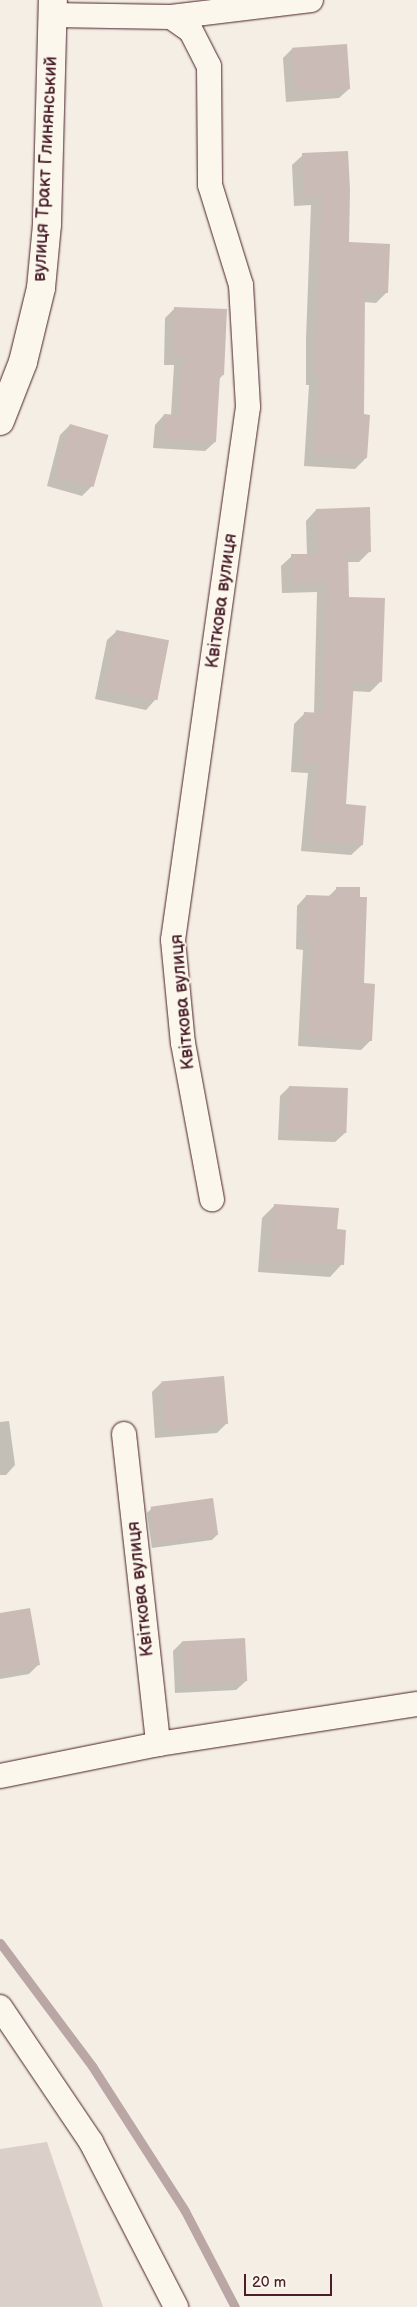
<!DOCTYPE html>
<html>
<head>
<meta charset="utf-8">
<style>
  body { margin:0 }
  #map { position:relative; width:417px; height:2307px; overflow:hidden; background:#f4eee4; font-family:"Balsamiq Sans",sans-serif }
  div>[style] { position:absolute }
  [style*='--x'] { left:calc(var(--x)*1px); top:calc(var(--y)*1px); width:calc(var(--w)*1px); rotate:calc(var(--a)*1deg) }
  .green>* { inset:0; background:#dbd0c9 }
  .shadow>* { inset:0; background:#0003 }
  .stream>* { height:9px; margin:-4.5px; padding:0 4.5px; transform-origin:4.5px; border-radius:4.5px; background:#baa7a5 }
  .building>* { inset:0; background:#cabbb6; transform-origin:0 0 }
  .roads { filter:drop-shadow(0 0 1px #4a1f2b) drop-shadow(0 0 1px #4a1f2b) }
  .street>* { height:24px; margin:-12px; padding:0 12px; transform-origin:12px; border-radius:12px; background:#fbf7ec }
  .primary>* { height:28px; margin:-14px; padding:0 14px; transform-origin:14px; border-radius:14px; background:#fbf7ec }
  span { translate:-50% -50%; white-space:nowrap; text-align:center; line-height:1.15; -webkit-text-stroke:4px #fbf7ec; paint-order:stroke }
  .street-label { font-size:18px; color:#4a1f2b }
  .scale { position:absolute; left:244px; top:2274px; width:88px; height:22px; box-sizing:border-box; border:2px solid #4a1f2b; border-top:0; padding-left:6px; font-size:15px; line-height:18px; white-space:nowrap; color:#4a1f2b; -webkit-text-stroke:4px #fbf7ec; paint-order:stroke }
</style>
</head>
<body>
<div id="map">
  <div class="green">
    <i style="clip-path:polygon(47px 2142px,103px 2307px,0 2307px,0 2149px)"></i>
  </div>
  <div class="shadow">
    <i style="clip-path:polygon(293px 48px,349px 89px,339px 98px,286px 102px,283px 58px)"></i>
    <i style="clip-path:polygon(303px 155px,348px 243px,387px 292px,376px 303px,364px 302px,363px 415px,366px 458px,355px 469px,304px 466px,309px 385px,306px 385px,306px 339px,311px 205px,294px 206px,292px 165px)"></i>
    <i style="clip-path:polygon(175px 308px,223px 375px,218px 380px,215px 442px,205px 451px,153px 448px,155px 425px,164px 415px,171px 415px,174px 365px,164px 365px,165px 318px)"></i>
    <i style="clip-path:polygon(70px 425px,92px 486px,82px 496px,47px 486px,60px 435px)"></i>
    <i style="clip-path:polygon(316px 510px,370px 551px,359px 562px,347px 562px,348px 598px,381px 681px,370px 692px,352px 691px,345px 805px,362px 845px,351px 855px,301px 851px,308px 773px,291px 772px,294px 724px,305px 713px,314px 714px,317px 592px,282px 593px,281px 566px,292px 556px,307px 555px,306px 521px)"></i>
    <i style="clip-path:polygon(117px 631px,155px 700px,146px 710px,95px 699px,107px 640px)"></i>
    <i style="clip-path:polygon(337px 888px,363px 984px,371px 1040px,361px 1050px,298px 1046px,303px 950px,296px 949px,297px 906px,306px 896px,328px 897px)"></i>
    <i style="clip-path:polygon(289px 1087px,345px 1133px,335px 1142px,278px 1140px,280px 1096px)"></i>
    <i style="clip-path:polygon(275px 1205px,342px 1264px,330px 1277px,258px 1272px,262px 1218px)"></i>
    <i style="clip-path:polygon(161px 1383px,227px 1423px,217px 1433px,155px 1438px,152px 1392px)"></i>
    <i style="clip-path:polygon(9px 1421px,15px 1465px,6px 1475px,0 1475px,0 1422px)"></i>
    <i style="clip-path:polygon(152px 1508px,217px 1535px,212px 1540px,152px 1548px,147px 1513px)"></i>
    <i style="clip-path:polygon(0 1614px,39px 1664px,29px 1674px,0 1679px)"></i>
    <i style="clip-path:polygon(182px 1642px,246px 1681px,236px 1690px,175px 1693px,173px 1651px)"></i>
  </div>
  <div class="stream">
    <i style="--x:0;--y:1943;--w:154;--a:53.2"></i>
    <i style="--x:92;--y:2066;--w:172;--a:57.3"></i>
    <i style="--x:185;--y:2211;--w:108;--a:62.5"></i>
  </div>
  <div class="building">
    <i style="left:347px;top:44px;width:45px;height:55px;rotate:86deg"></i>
    <i style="clip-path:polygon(348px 151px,350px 190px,349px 242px,390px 244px,388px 293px,365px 292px,364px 414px,370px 415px,367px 458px,314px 455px,319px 375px,316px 375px,316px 328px,322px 195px,304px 196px,302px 153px)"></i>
    <i style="clip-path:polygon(174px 307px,227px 309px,224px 375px,220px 375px,216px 442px,162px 439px,164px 414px,179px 415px,183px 356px,173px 356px)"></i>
    <i style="left:70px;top:424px;width:40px;height:54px;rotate:16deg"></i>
    <i style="clip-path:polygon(370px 507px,371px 552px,348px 553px,349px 597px,385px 598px,382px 682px,354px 681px,346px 804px,366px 806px,363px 845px,311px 841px,318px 763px,301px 762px,304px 712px,323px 713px,327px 582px,292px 583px,291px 554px,317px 554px,316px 509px)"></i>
    <i style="left:116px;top:630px;width:54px;height:61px;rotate:11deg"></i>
    <i style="clip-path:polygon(336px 887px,360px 887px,360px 897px,367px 897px,364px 983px,375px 984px,372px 1041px,307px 1037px,312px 940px,305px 940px,306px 895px,336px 896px)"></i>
    <i style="left:289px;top:1086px;width:59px;height:45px;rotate:2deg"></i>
    <i style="clip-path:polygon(274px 1204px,339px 1208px,337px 1229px,346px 1230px,344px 1265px,270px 1260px)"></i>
    <i style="left:224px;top:1376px;width:48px;height:63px;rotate:85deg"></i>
    <i style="left:213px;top:1498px;width:37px;height:63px;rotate:82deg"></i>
    <i style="clip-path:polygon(30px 1608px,40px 1665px,0 1672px,0 1613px)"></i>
    <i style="left:245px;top:1638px;width:43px;height:63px;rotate:87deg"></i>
  </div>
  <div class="roads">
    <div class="street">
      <i style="--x:52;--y:15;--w:119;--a:1"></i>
      <i style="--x:171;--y:17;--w:141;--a:-6.9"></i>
      <i style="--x:171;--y:17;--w:24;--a:35"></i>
      <i style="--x:191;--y:31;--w:39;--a:63"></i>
      <i style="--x:209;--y:66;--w:119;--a:89.5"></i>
      <i style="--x:210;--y:185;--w:105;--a:72.8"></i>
      <i style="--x:241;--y:285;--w:122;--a:86.7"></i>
      <i style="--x:248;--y:407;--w:538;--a:98.01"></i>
      <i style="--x:173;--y:940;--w:103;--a:84.5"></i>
      <i style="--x:183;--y:1043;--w:159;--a:79.5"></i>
      <i style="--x:124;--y:1434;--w:312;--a:83.7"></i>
      <i style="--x:0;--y:1776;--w:161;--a:-11.4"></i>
      <i style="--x:158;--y:1744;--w:262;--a:-8.8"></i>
      <i style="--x:0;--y:2007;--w:163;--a:56"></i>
      <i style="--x:91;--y:2142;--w:186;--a:62.7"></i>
    </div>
    <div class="primary">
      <i style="--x:0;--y:421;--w:63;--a:-68.7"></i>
      <i style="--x:23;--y:362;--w:76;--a:-76.3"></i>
      <i style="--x:41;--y:288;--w:64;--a:-84.6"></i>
      <i style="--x:47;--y:224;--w:224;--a:-88.5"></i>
    </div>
  </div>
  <div class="street-label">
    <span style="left:46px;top:169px;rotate:-87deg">вулиця Тракт Глинянський</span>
    <span style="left:222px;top:601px;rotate:-82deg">Квіткова вулиця</span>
    <span style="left:183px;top:1002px;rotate:-95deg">Квіткова вулиця</span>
    <span style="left:141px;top:1589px;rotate:-96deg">Квіткова вулиця</span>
  </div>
  <div class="scale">20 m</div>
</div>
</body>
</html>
